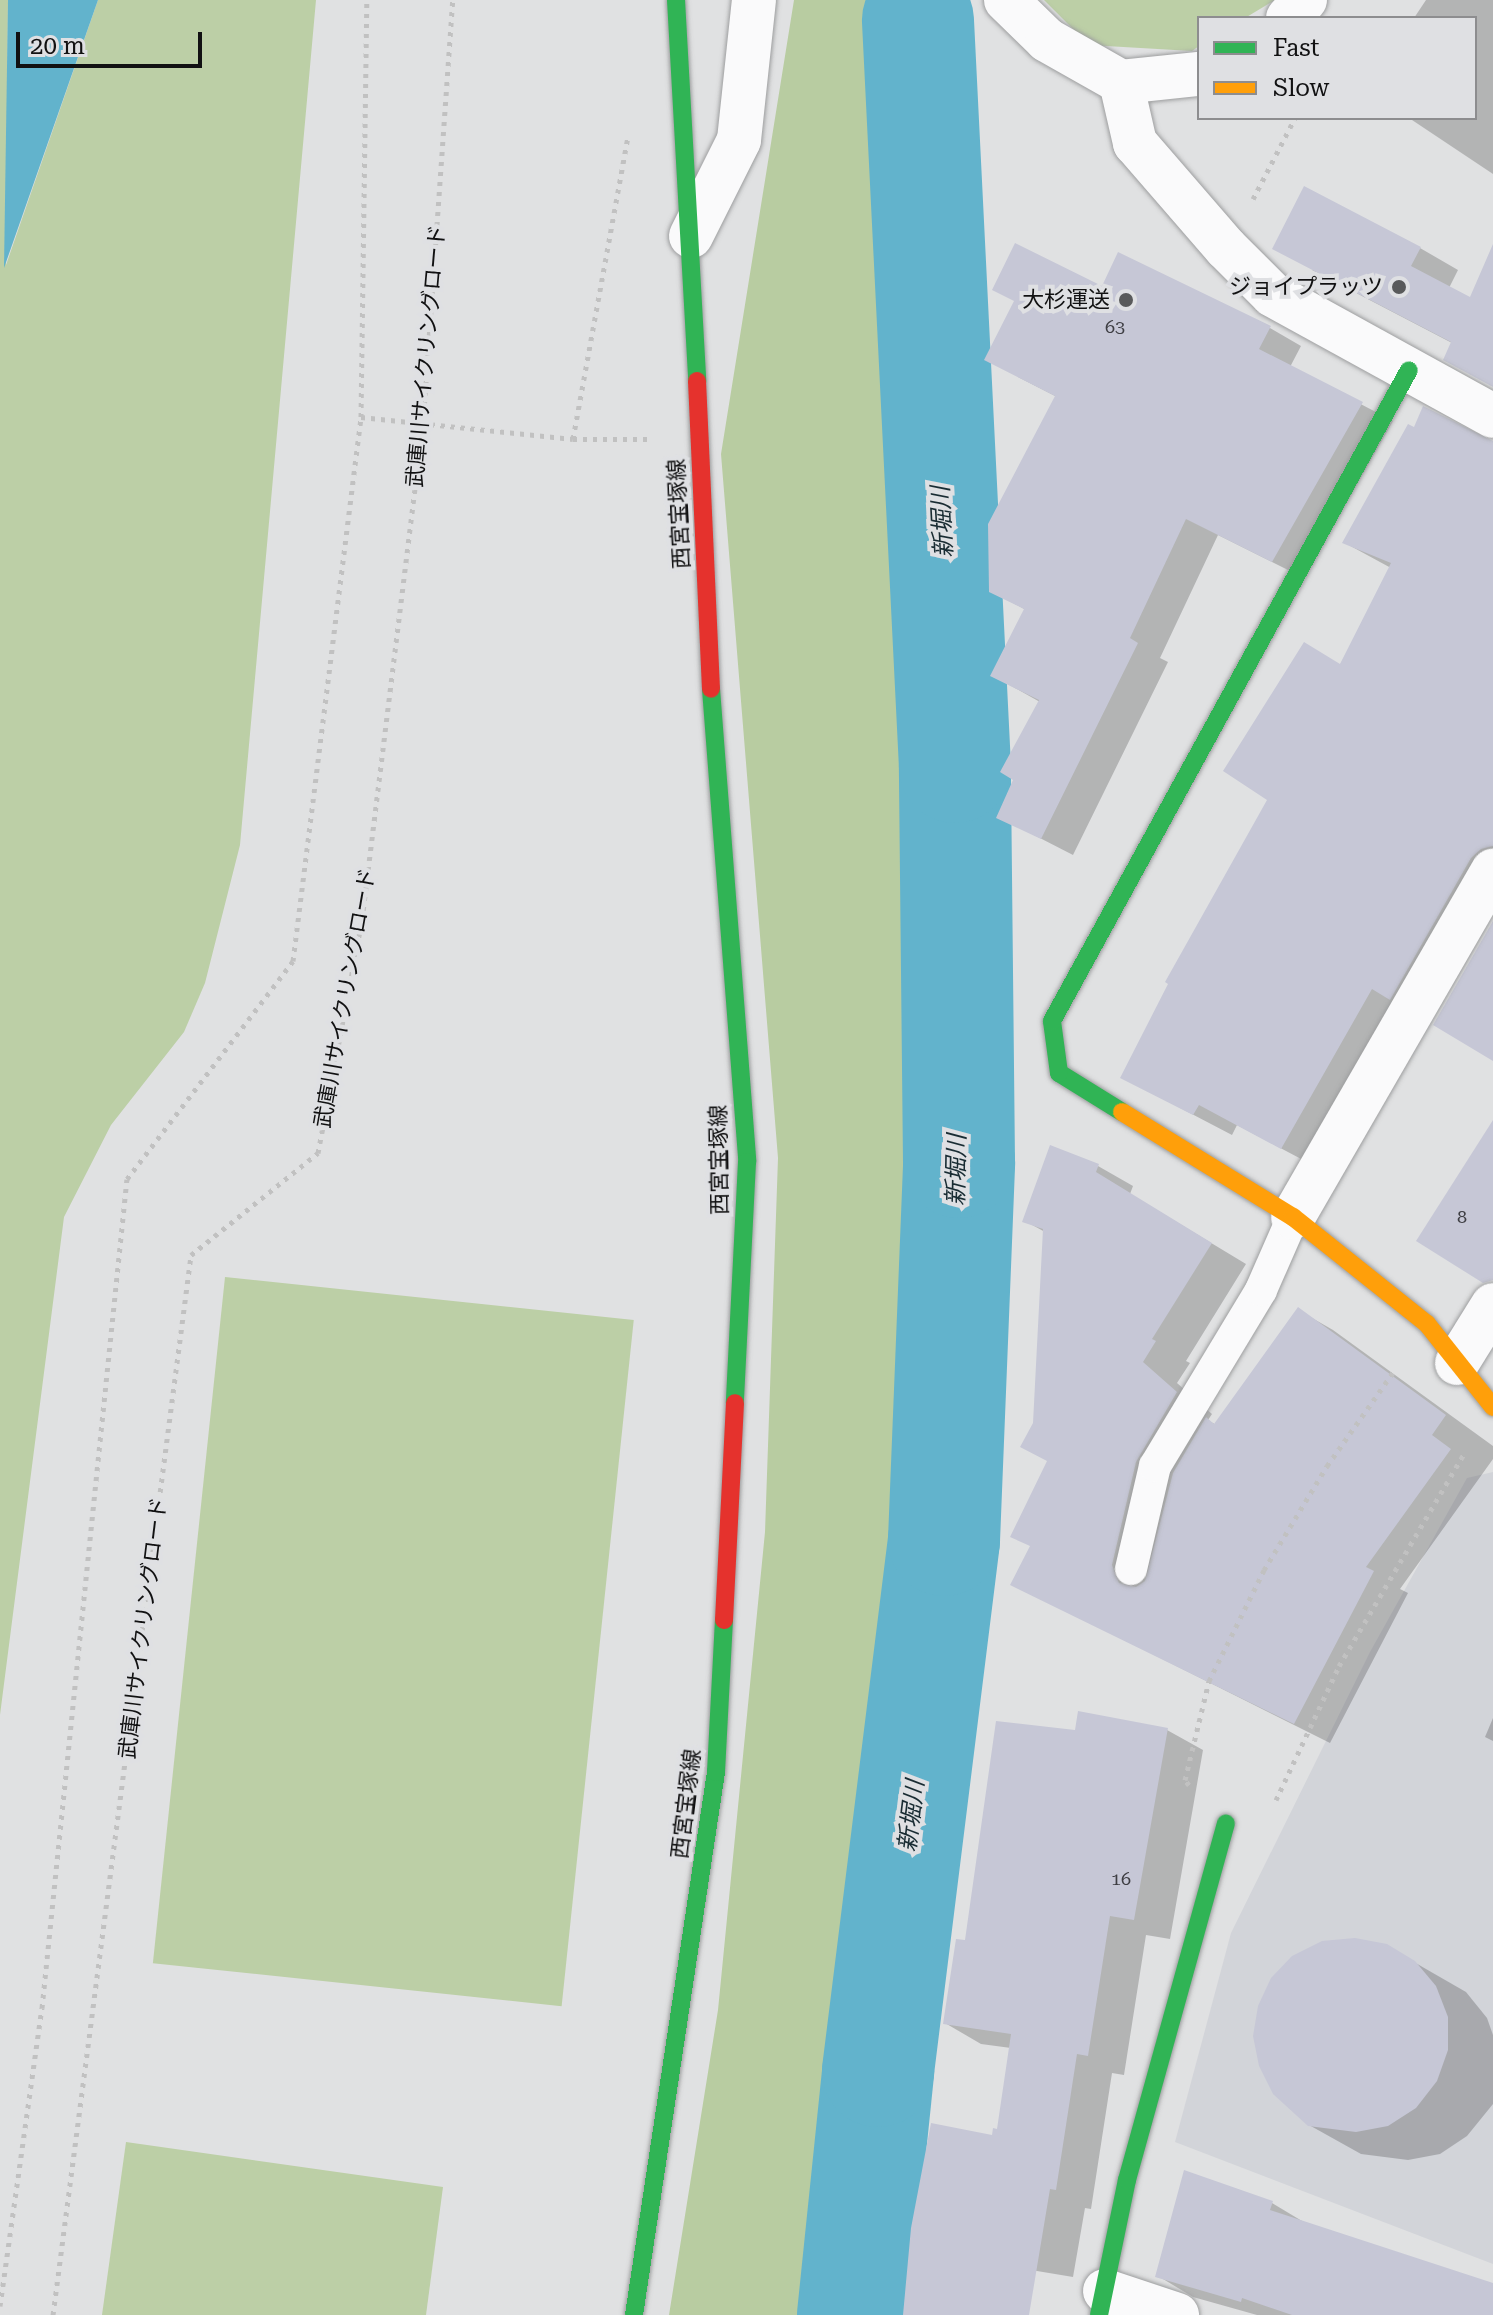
<!DOCTYPE html>
<html>
<head>
<meta charset="utf-8">
<style>
  body { margin:0 }
  #map { position:relative; width:1493px; height:2315px; overflow:hidden; background:#e0e1e2; font-family:"Roboto Serif","Noto Sans JP",serif }
  div>[style] { position:absolute }
  [style*='--x'] { left:calc(var(--x)*1px); top:calc(var(--y)*1px); width:calc(var(--w)*1px); rotate:calc(var(--a)*1deg) }
  .built>* { inset:0; background:#d2d4d9 }
  .green>* { inset:0; background:#bccfa6; transform-origin:0 0 }
  .forest>* { inset:0; background:#b8cca1 }
  .water>* { inset:0; background:#62b3cc }
  .shadow>* { inset:0; background:#0003 }
  .river>* { height:112px; margin:-56px; padding:0 56px; transform-origin:56px; border-radius:56px; background:#62b3cc }
  .building>* { inset:0; background:#c6c7d6 }
  .path>* { height:5px; margin-top:-2.5px; transform-origin:0; background:repeating-linear-gradient(90deg,#c1c1c1 0 4px,transparent 0 10px) }
  .roads { filter:drop-shadow(0 0 2px #9d9e9f) drop-shadow(0 0 2px #9d9e9f) }
  .lane>* { height:32px; margin:-16px; padding:0 16px; transform-origin:16px; border-radius:16px; background:#fafafb }
  .street>* { height:44px; margin:-22px; padding:0 22px; transform-origin:22px; border-radius:22px; background:#fafafb }
  .fast>* { height:18px; margin:-9px; padding:0 9px; transform-origin:9px; border-radius:9px; background:#30b455 }
  .slow>* { height:18px; margin:-9px; padding:0 9px; transform-origin:9px; border-radius:9px; background:#ff9f0a }
  .jam>* { height:18px; margin:-9px; padding:0 9px; transform-origin:9px; border-radius:9px; background:#e5322d }
  .dots>* { width:22px; height:22px; translate:-50% -50%; box-sizing:border-box; border:4px solid #dfe0e3; border-radius:50% }
  span { translate:-50% -50%; white-space:nowrap; text-align:center; line-height:1.15; -webkit-text-stroke:8px #dfe0e3; paint-order:stroke }
  .number-label { font-size:18px; color:#3e3e43 }
  .number-label span { -webkit-text-stroke-width:0 }
  .poi-label { font-size:22px; color:#111112 }
  .right { translate:-100% -50%; text-align:right }
  .street-label { font-size:22px; color:#111112 }
  .water-label { font-size:24px; color:#192c33; font-style:italic }
  .legend { position:absolute; left:1197px; top:16px; width:280px; height:104px; box-sizing:border-box; background:#dfe0e3; border:2px solid #8d8d8f; margin:0; padding:10px 14px; list-style:none; font-size:24px; color:#111112 }
  .legend li { display:flex; align-items:center; gap:16px; height:40px }
  .legend b { width:40px; border:2px solid #8d8d8f }
  .scale { position:absolute; left:16px; top:32px; width:186px; height:36px; box-sizing:border-box; border:4px solid #111112; border-top:0; padding-left:10px; font-size:24px; line-height:28px; white-space:nowrap; color:#111112; -webkit-text-stroke:6px #dfe0e3; paint-order:stroke }
</style>
</head>
<body>
<div id="map">
  <div class="built">
    <i style="clip-path:polygon(1493px 1472px,1493px 2264px,1175px 2142px,1231px 1933px,1370px 1652px,1467px 1478px)"></i>
  </div>
  <div class="green">
    <i style="clip-path:polygon(0 0,8px 0,6px 265px,98px 0,316px 0,240px 845px,205px 983px,184px 1032px,111px 1125px,64px 1217px,0 1715px)"></i>
    <i style="clip-path:polygon(1044px 0,1275px 0,1245px 18px,1199px 18px,1199px 46px,1192px 51px,1089px 45px)"></i>
    <i style="left:225px;top:1277px;width:411px;height:690px;rotate:6deg"></i>
    <i style="clip-path:polygon(126px 2142px,443px 2187px,426px 2315px,102px 2315px)"></i>
  </div>
  <div class="forest">
    <i style="clip-path:polygon(794px 0,931px 0,954px 25px,998px 1109px,992px 1428px,831px 2232px,819px 2315px,669px 2315px,718px 2010px,765px 1532px,778px 1158px,721px 454px)"></i>
  </div>
  <div class="water">
    <i style="clip-path:polygon(8px 0,98px 0,4px 268px)"></i>
  </div>
  <div class="shadow">
    <i style="clip-path:polygon(1426px 0,1493px 0,1493px 174px,1409px 118px,1475px 118px,1475px 18px,1414px 18px)"></i>
    <i style="clip-path:polygon(1420px 248px,1458px 270px,1449px 288px,1493px 311px,1493px 386px,1452px 343px,1312px 270px)"></i>
    <i style="clip-path:polygon(1102px 288px,1270px 328px,1301px 346px,1290px 367px,1393px 421px,1304px 578px,1218px 535px,1160px 658px,1168px 662px,1073px 855px,999px 817px,1016px 779px,1040px 702px,992px 675px,1026px 610px,991px 591px,1057px 397px,1018px 377px)"></i>
    <i style="clip-path:polygon(1493px 443px,1493px 908px,1320px 1169px,1237px 1125px,1232px 1135px,1123px 1078px,1391px 568px,1345px 543px)"></i>
    <i style="clip-path:polygon(1098px 1166px,1133px 1186px,1130px 1194px,1246px 1264px,1186px 1361px,1190px 1363px,1177px 1383px,1212px 1414px,1208px 1420px,1216px 1425px,1298px 1310px,1333px 1330px,1493px 1446px,1493px 1459px,1400px 1589px,1408px 1593px,1330px 1743px,1013px 1584px,1032px 1547px,1050px 1461px,1035px 1424px,1045px 1232px,1025px 1221px)"></i>
    <i style="clip-path:polygon(1493px 1718px,1493px 1741px,1485px 1737px)"></i>
    <i style="clip-path:polygon(1167px 1730px,1203px 1750px,1170px 1939px,1146px 1935px,1124px 2075px,1112px 2073px,1091px 2209px,1085px 2208px,1073px 2277px,947px 2256px,998px 2131px,1011px 2048px,981px 2044px,945px 2023px,967px 1942px,1076px 1732px)"></i>
    <i style="clip-path:polygon(1386px 1946px,1466px 1992px,1487px 2018px,1493px 2035px,1493px 2104px,1467px 2136px,1440px 2154px,1408px 2160px,1361px 2154px,1309px 2125px)"></i>
    <i style="clip-path:polygon(1272px 2203px,1307px 2224px,1493px 2296px,1493px 2315px,1257px 2315px,1193px 2297px,1158px 2276px)"></i>
  </div>
  <div class="river">
    <i style="--x:853;--y:2315;--w:245;--a:-84.1"></i>
    <i style="--x:878;--y:2071;--w:535;--a:-82.91"></i>
    <i style="--x:944;--y:1540;--w:378;--a:-87.7"></i>
    <i style="--x:959;--y:1162;--w:395;--a:-90.6"></i>
    <i style="--x:955;--y:767;--w:748;--a:-92.84"></i>
  </div>
  <div class="building">
    <i style="clip-path:polygon(1304px 186px,1421px 247px,1411px 266px,1470px 297px,1493px 244px,1493px 387px,1443px 360px,1451px 342px,1272px 249px)"></i>
    <i style="clip-path:polygon(1015px 243px,1102px 286px,1118px 252px,1271px 326px,1259px 349px,1363px 402px,1272px 562px,1186px 519px,1130px 638px,1138px 643px,1041px 839px,996px 818px,1013px 780px,1000px 772px,1039px 700px,990px 676px,1024px 609px,989px 592px,988px 524px,1055px 396px,984px 360px,1014px 301px,992px 290px)"></i>
    <i style="clip-path:polygon(1423px 406px,1493px 441px,1493px 846px,1481px 849px,1471px 858px,1390px 1000px,1372px 989px,1281px 1149px,1199px 1105px,1193px 1115px,1120px 1078px,1168px 984px,1165px 982px,1267px 800px,1223px 771px,1304px 642px,1340px 664px,1391px 563px,1342px 543px,1408px 424px,1414px 427px)"></i>
    <i style="clip-path:polygon(1493px 921px,1493px 1061px,1433px 1025px)"></i>
    <i style="clip-path:polygon(1493px 1120px,1493px 1280px,1483px 1283px,1416px 1241px)"></i>
    <i style="clip-path:polygon(1050px 1145px,1099px 1164px,1096px 1172px,1212px 1243px,1152px 1339px,1156px 1341px,1143px 1362px,1177px 1392px,1136px 1462px,1112px 1565px,1119px 1583px,1136px 1587px,1145px 1581px,1173px 1473px,1206px 1417px,1214px 1424px,1298px 1307px,1446px 1415px,1432px 1435px,1451px 1449px,1366px 1567px,1374px 1571px,1294px 1724px,1010px 1585px,1030px 1546px,1010px 1537px,1047px 1461px,1020px 1447px,1033px 1423px,1043px 1229px,1022px 1222px)"></i>
    <i style="clip-path:polygon(1078px 1711px,1168px 1728px,1134px 1920px,1110px 1916px,1088px 2056px,1077px 2054px,1056px 2190px,1050px 2189px,1029px 2315px,903px 2315px,911px 2228px,931px 2123px,992px 2135px,993px 2128px,997px 2129px,1011px 2034px,943px 2024px,956px 1939px,965px 1940px,996px 1721px,1075px 1730px)"></i>
    <i style="clip-path:polygon(1355px 1938px,1387px 1944px,1415px 1961px,1436px 1986px,1448px 2017px,1448px 2050px,1437px 2081px,1416px 2108px,1388px 2126px,1356px 2132px,1308px 2126px,1273px 2094px,1259px 2066px,1253px 2036px,1258px 2006px,1271px 1978px,1292px 1956px,1322px 1941px)"></i>
    <i style="clip-path:polygon(1184px 2170px,1273px 2201px,1270px 2210px,1493px 2283px,1493px 2315px,1292px 2315px,1242px 2298px,1241px 2302px,1155px 2277px)"></i>
  </div>
  <div class="path">
    <i style="--x:1253;--y:199;--w:91;--a:-62.6"></i>
    <i style="--x:361;--y:417;--w:213;--a:5.9"></i>
    <i style="--x:573;--y:439;--w:309;--a:-79.7"></i>
    <i style="--x:573;--y:439;--w:74;--a:0"></i>
    <i style="--x:1189;--y:1785;--w:6;--a:-129"></i>
    <i style="--x:1185;--y:1780;--w:102;--a:-76.4"></i>
    <i style="--x:1209;--y:1681;--w:124;--a:-63.6"></i>
    <i style="--x:1264;--y:1570;--w:122;--a:-58.8"></i>
    <i style="--x:1327;--y:1466;--w:116;--a:-54.8"></i>
    <i style="--x:1276;--y:1800;--w:148;--a:-64.8"></i>
    <i style="--x:1339;--y:1666;--w:246;--a:-59.5"></i>
    <i style="--x:0;--y:2306;--w:301;--a:-82"></i>
    <i style="--x:42;--y:2008;--w:833;--a:-84.15"></i>
    <i style="--x:127;--y:1179;--w:274;--a:-52.7"></i>
    <i style="--x:293;--y:961;--w:548;--a:-82.87"></i>
    <i style="--x:361;--y:417;--w:417;--a:-89.2"></i>
    <i style="--x:53;--y:2315;--w:1069;--a:-82.58"></i>
    <i style="--x:191;--y:1255;--w:163;--a:-38.8"></i>
    <i style="--x:318;--y:1153;--w:237;--a:-79.3"></i>
    <i style="--x:362;--y:920;--w:499;--a:-83"></i>
    <i style="--x:423;--y:425;--w:426;--a:-86"></i>
  </div>
  <div class="roads">
    <div class="lane">
      <i style="--x:1131;--y:1569;--w:106;--a:-76.9"></i>
      <i style="--x:1155;--y:1466;--w:205;--a:-58.9"></i>
      <i style="--x:1261;--y:1290;--w:80;--a:-66.3"></i>
    </div>
    <div class="street">
      <i style="--x:1006;--y:0;--w:57;--a:44.3"></i>
      <i style="--x:1047;--y:40;--w:85;--a:29.6"></i>
      <i style="--x:1121;--y:82;--w:78;--a:-5.9"></i>
      <i style="--x:1288;--y:18;--w:25;--a:-47"></i>
      <i style="--x:1121;--y:82;--w:63;--a:77.1"></i>
      <i style="--x:1135;--y:143;--w:139;--a:49.1"></i>
      <i style="--x:1226;--y:248;--w:66;--a:45"></i>
      <i style="--x:1273;--y:295;--w:251;--a:28.8"></i>
      <i style="--x:691;--y:236;--w:107;--a:-63.4"></i>
      <i style="--x:739;--y:140;--w:141;--a:-83.9"></i>
      <i style="--x:1293;--y:1217;--w:400;--a:-60"></i>
      <i style="--x:1457;--y:1363;--w:68;--a:-58.2"></i>
      <i style="--x:1105;--y:2291;--w:76;--a:18.4"></i>
    </div>
    <div class="fast">
      <i style="--x:676;--y:0;--w:382;--a:86.8"></i>
      <i style="--x:711;--y:689;--w:474;--a:85.6"></i>
      <i style="--x:747;--y:1162;--w:241;--a:92.9"></i>
      <i style="--x:1122;--y:1112;--w:74;--a:-148.2"></i>
      <i style="--x:1059;--y:1073;--w:52;--a:-97.7"></i>
      <i style="--x:1052;--y:1021;--w:742;--a:-61.26"></i>
      <i style="--x:634;--y:2315;--w:549;--a:-81.41"></i>
      <i style="--x:716;--y:1772;--w:152;--a:-87"></i>
      <i style="--x:1099;--y:2315;--w:138;--a:-78.3"></i>
      <i style="--x:1127;--y:2180;--w:370;--a:-74.5"></i>
    </div>
    <div class="slow">
      <i style="--x:1122;--y:1112;--w:201;--a:31.6"></i>
      <i style="--x:1293;--y:1217;--w:171;--a:38.6"></i>
      <i style="--x:1427;--y:1324;--w:106;--a:51.5"></i>
    </div>
    <div class="jam">
      <i style="--x:697;--y:381;--w:308;--a:87.4"></i>
      <i style="--x:724;--y:1620;--w:217;--a:-87.1"></i>
    </div>
  </div>
  <div class="dots">
    <i style="left:1399px;top:287px;background:#595a5b"></i>
    <i style="left:1126px;top:300px;background:#595a5b"></i>
  </div>
  <div class="number-label">
    <span style="left:1115px;top:327px">63</span>
    <span style="left:1462px;top:1217px">8</span>
    <span style="left:1121px;top:1879px">16</span>
  </div>
  <div class="poi-label">
    <span class="right" style="left:1383px;top:287px">ジョイプラッツ</span>
    <span class="right" style="left:1110px;top:300px">大杉運送</span>
  </div>
  <div class="street-label">
    <span style="left:426px;top:356px;rotate:-85deg">武庫川サイクリングロード</span>
    <span style="left:679px;top:514px;rotate:-93deg">西宮宝塚線</span>
    <span style="left:345px;top:998px;rotate:-80deg">武庫川サイクリングロード</span>
    <span style="left:719px;top:1160px;rotate:-91deg">西宮宝塚線</span>
    <span style="left:143px;top:1628px;rotate:-83deg">武庫川サイクリングロード</span>
    <span style="left:686px;top:1804px;rotate:-83deg">西宮宝塚線</span>
  </div>
  <div class="water-label">
    <span style="left:943px;top:522px;rotate:-93deg">新堀川</span>
    <span style="left:957px;top:1170px;rotate:-89deg">新堀川</span>
    <span style="left:912px;top:1816px;rotate:-83deg">新堀川</span>
  </div>
  <ul class="legend">
  <li><b style="height:10px;background:#30b455"></b>Fast</li>
  <li><b style="height:10px;background:#ff9f0a"></b>Slow</li>
  </ul>
  <div class="scale">20 m</div>
</div>
</body>
</html>
